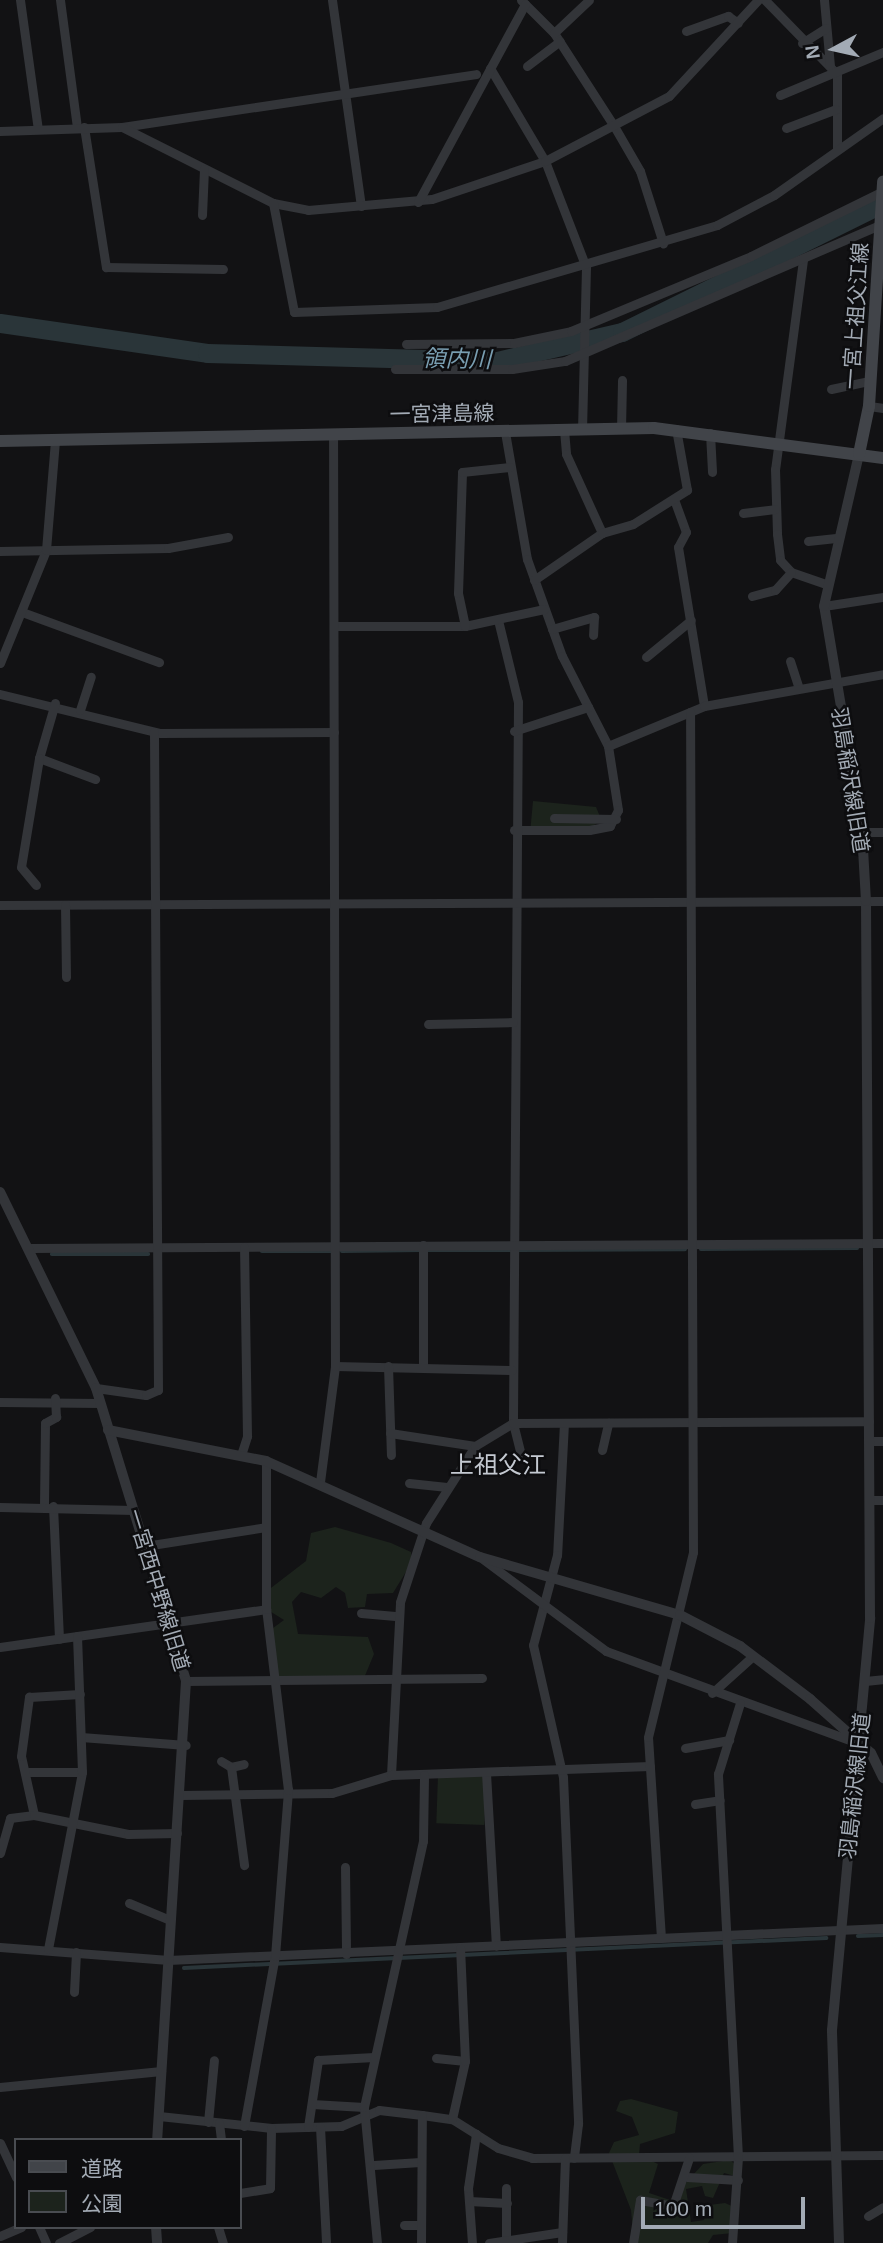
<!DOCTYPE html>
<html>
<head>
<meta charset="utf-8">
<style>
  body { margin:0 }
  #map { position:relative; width:883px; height:2243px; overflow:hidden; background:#121214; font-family:Helvetica,"Noto Sans JP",sans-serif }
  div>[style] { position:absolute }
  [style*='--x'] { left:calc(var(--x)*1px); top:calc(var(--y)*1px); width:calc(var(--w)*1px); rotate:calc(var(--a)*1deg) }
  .green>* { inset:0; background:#1c231c; transform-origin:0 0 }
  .stream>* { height:3.5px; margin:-1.75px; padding:0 1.75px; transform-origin:1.75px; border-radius:1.75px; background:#2a3539 }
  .river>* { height:19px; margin:-9.5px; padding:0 9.5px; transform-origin:9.5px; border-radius:9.5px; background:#2a3539 }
  .minor>* { height:9px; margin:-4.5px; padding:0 4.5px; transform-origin:4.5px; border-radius:4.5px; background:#333539 }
  .tertiary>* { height:10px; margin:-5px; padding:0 5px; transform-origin:5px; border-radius:5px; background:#333539 }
  .secondary>* { height:12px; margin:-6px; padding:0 6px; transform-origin:6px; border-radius:6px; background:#414449 }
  span { translate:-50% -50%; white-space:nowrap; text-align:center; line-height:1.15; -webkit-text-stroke:5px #0d0d0f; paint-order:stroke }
  .street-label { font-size:21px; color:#a3abb5 }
  .water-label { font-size:23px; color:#799eb1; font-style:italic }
  .quarter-label { font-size:24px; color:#c4c9d1 }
  .legend { position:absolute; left:14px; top:2138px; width:228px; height:91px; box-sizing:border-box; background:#0d0d0f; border:2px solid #494c51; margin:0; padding:9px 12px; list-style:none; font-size:21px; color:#a3abb5 }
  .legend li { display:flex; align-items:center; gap:14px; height:35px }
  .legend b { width:35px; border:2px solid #494c51 }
  .north { position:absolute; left:799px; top:14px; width:70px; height:70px; -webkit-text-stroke:5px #0d0d0f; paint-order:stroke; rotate:262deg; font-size:19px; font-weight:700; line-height:28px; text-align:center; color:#a3abb5 }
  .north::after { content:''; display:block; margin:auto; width:24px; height:32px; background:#a3abb5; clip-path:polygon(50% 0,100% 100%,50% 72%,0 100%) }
  .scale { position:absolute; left:641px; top:2197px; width:164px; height:32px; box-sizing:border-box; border:4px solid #a3abb5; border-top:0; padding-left:9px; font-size:21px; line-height:24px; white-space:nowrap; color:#a3abb5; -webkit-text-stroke:5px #0d0d0f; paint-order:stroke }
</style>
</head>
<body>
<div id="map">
  <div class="green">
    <i style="clip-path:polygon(533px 801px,596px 807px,601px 819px,589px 830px,530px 833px)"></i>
    <i style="clip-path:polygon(335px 1527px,391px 1543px,411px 1552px,412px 1562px,393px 1593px,367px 1594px,365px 1607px,348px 1608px,345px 1593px,336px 1587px,321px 1598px,301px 1592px,292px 1602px,298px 1634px,368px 1637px,374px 1654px,364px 1678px,285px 1680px,274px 1673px,269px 1631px,284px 1620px,268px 1610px,267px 1591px,306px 1561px,311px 1533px)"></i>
    <i style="left:486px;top:1776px;width:49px;height:48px;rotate:92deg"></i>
    <i style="clip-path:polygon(631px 2099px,678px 2112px,675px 2133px,640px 2144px,639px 2155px,658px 2164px,649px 2193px,670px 2200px,703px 2164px,730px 2160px,737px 2166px,735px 2176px,724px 2173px,713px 2198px,705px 2196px,702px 2186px,686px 2189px,691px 2222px,704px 2220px,709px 2205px,725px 2203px,734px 2207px,733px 2233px,713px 2235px,708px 2243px,634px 2243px,631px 2210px,609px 2153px,614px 2142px,639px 2135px,632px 2117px,616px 2111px,620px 2101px)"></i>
  </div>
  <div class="stream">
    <i style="--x:701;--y:1249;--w:156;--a:-0.4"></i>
    <i style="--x:427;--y:1250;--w:84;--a:0"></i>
    <i style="--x:519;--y:1250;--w:166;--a:-0.3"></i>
    <i style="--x:262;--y:1251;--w:70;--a:0"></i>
    <i style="--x:342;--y:1251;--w:78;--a:-0.7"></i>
    <i style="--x:52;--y:1254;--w:96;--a:0"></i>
    <i style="--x:858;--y:1936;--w:25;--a:-2"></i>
    <i style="--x:184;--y:1968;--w:643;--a:-2.68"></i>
  </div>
  <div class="river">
    <i style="--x:0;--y:323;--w:209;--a:8.2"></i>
    <i style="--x:207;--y:353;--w:290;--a:1.6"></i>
    <i style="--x:497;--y:361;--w:128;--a:-13.1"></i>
    <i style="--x:622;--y:332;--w:291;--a:-26.3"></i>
  </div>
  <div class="minor">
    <i style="--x:20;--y:0;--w:130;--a:82.1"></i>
    <i style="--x:60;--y:0;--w:128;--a:82.4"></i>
    <i style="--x:332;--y:0;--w:208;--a:82"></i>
    <i style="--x:521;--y:0;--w:47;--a:45"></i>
    <i style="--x:554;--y:33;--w:111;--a:57.2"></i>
    <i style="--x:614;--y:126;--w:52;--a:60"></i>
    <i style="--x:640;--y:171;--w:76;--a:72.3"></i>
    <i style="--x:765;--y:0;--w:103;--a:45.8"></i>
    <i style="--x:837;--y:74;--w:76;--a:90"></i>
    <i style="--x:824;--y:0;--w:66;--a:84.8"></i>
    <i style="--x:686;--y:31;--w:45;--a:-19.7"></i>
    <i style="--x:728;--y:16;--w:12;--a:35"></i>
    <i style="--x:554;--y:33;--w:48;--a:-43.3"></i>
    <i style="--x:802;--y:43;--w:28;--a:-32"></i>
    <i style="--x:527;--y:66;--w:41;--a:-37.1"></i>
    <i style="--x:490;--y:68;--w:108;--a:59.4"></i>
    <i style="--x:545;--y:161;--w:114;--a:68.9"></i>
    <i style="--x:586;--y:267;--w:163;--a:91.4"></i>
    <i style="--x:780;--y:95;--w:112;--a:-22.7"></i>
    <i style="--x:84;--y:127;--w:142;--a:81.1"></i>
    <i style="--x:106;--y:267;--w:117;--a:1"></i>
    <i style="--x:122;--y:127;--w:358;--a:-8.5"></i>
    <i style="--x:786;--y:128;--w:53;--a:-20.8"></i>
    <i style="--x:0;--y:131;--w:122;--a:-1.9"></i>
    <i style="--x:122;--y:127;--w:169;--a:26.7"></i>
    <i style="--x:273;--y:203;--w:36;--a:11"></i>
    <i style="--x:308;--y:210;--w:124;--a:-5.1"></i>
    <i style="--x:432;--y:199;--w:119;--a:-18.6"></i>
    <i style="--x:545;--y:161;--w:140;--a:-27.7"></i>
    <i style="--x:669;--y:96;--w:131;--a:-47.2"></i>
    <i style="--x:418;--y:202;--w:225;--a:-61.6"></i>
    <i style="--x:273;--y:203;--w:111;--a:79.1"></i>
    <i style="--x:294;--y:312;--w:143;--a:-2"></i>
    <i style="--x:437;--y:307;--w:292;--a:-16.3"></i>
    <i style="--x:717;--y:225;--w:64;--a:-27.8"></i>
    <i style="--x:774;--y:195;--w:133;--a:-35.2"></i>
    <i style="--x:202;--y:215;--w:46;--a:-87.5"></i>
    <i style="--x:803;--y:260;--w:211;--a:97.6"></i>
    <i style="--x:775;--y:469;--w:65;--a:88.2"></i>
    <i style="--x:777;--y:534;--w:26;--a:83"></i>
    <i style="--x:780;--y:560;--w:16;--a:47"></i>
    <i style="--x:791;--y:572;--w:36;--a:19"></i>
    <i style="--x:406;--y:344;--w:108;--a:-0.5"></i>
    <i style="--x:514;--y:343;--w:58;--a:-11.9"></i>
    <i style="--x:571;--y:331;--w:195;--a:-22.6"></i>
    <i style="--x:751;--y:256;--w:147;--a:-26.2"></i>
    <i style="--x:395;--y:369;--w:117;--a:0"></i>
    <i style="--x:512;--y:369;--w:54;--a:-8.6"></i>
    <i style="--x:565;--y:361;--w:343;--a:-23.4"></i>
    <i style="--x:831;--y:389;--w:38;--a:-12"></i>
    <i style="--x:869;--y:406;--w:14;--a:8"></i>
    <i style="--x:621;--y:429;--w:49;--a:-88.8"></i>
    <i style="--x:564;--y:430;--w:24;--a:85"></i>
    <i style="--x:566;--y:454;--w:87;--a:65.5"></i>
    <i style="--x:505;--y:432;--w:129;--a:80.2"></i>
    <i style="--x:527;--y:559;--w:103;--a:70.2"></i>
    <i style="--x:562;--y:656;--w:101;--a:62.9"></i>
    <i style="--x:608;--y:746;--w:65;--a:81.1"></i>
    <i style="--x:618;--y:810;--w:18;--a:117"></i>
    <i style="--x:610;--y:826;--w:21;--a:169"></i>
    <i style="--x:589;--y:830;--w:75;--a:180"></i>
    <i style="--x:710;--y:433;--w:39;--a:87"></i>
    <i style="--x:675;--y:502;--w:32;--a:70"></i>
    <i style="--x:686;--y:532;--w:17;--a:118"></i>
    <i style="--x:678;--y:547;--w:161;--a:80.7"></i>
    <i style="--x:743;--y:513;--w:32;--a:-7"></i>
    <i style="--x:808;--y:541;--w:28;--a:-6"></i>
    <i style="--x:0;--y:551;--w:168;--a:-1"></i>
    <i style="--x:168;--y:548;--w:61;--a:-10.4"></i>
    <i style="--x:534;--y:580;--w:83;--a:-34.7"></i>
    <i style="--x:602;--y:533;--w:32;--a:-16"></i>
    <i style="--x:633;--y:524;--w:64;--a:-32.2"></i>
    <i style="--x:687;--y:490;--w:62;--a:-100.2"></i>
    <i style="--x:752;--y:596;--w:24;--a:-15"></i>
    <i style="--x:775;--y:590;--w:24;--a:-48"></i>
    <i style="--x:824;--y:606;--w:60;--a:-8.7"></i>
    <i style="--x:22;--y:612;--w:146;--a:20.1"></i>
    <i style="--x:498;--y:620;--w:84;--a:76.3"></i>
    <i style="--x:518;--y:702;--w:721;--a:90.4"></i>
    <i style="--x:513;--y:1423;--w:36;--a:76"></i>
    <i style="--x:334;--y:626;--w:131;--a:0"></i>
    <i style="--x:465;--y:626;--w:81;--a:-12.1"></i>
    <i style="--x:465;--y:626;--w:34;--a:-102"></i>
    <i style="--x:458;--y:593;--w:121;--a:-88.1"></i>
    <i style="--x:462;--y:472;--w:48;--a:-5.9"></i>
    <i style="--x:552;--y:629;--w:44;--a:-15.9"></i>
    <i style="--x:594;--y:617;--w:18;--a:93"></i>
    <i style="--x:646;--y:657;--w:58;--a:-39.4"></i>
    <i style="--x:790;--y:661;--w:28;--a:72"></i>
    <i style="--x:0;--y:663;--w:122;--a:-67.8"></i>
    <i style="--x:46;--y:550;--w:109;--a:-85.3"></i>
    <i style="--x:0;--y:694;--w:165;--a:13.7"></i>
    <i style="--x:160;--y:733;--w:174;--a:-0.3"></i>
    <i style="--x:55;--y:703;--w:57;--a:106.2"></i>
    <i style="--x:39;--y:758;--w:60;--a:20.6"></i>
    <i style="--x:80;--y:710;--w:35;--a:-72"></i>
    <i style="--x:514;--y:731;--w:78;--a:-18"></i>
    <i style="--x:608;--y:746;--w:104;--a:-22.6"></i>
    <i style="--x:704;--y:706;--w:182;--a:-10.1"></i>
    <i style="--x:554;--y:818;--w:62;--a:0.9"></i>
    <i style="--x:862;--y:832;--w:21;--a:0"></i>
    <i style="--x:36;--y:885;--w:23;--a:-130"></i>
    <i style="--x:21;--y:867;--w:110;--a:-80.6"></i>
    <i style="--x:0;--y:905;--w:883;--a:-0.26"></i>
    <i style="--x:65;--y:905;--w:72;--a:89.2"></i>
    <i style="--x:428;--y:1024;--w:85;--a:-1.3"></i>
    <i style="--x:30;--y:1248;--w:853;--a:-0.34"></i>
    <i style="--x:423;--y:1365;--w:120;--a:-90"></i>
    <i style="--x:335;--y:1366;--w:177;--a:1.3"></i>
    <i style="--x:388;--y:1366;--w:89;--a:88.1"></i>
    <i style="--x:96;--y:1388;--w:50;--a:8"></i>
    <i style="--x:146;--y:1395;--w:13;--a:-23"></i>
    <i style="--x:158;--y:1390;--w:658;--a:-90.35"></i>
    <i style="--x:0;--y:1402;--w:100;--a:0.6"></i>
    <i style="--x:564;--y:1423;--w:132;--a:93"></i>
    <i style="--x:557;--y:1555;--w:93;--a:104.9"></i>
    <i style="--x:533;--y:1645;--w:135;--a:77.2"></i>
    <i style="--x:563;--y:1777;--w:347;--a:87.5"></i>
    <i style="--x:578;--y:2124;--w:34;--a:97"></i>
    <i style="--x:390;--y:1433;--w:86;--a:8.7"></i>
    <i style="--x:869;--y:1441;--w:14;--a:0"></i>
    <i style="--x:602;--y:1450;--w:28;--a:-77"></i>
    <i style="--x:241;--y:1455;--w:20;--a:-72"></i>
    <i style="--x:247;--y:1436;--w:189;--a:-90.9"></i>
    <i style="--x:320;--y:1482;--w:117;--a:-82.6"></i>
    <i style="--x:335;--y:1366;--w:931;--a:-90.12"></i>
    <i style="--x:409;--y:1483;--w:38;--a:6"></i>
    <i style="--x:869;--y:1500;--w:14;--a:0"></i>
    <i style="--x:44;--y:1505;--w:82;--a:-89.3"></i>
    <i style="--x:45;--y:1423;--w:13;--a:-29"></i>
    <i style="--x:56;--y:1417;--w:19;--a:-93"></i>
    <i style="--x:53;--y:1506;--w:133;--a:87.4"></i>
    <i style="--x:0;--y:1507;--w:133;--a:1.3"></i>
    <i style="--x:145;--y:1546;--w:122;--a:-8.9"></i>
    <i style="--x:480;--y:1557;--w:157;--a:36.7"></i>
    <i style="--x:606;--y:1651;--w:268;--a:20.1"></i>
    <i style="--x:361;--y:1613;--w:37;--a:5"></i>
    <i style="--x:0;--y:1647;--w:269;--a:-8.1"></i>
    <i style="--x:186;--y:1681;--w:296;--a:-0.6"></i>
    <i style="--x:865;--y:1681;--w:18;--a:-6"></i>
    <i style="--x:712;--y:1693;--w:55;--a:-42.1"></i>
    <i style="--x:81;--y:1737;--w:105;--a:4.4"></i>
    <i style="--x:685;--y:1748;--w:45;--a:-10.3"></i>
    <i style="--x:221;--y:1761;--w:12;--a:31"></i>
    <i style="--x:231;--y:1767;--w:13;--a:-13"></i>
    <i style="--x:231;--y:1767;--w:99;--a:82.4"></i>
    <i style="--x:26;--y:1772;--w:56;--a:0"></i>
    <i style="--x:486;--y:1773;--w:173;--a:86.7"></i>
    <i style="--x:391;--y:1775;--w:173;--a:-87"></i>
    <i style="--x:400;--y:1602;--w:83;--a:-71.8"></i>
    <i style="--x:426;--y:1523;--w:91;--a:-57.5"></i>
    <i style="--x:475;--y:1446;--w:44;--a:-31.2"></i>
    <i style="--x:513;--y:1423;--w:356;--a:-0.3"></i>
    <i style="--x:181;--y:1795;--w:151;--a:-0.8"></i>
    <i style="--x:332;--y:1793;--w:62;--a:-17"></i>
    <i style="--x:391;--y:1775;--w:259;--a:-2"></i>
    <i style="--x:695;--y:1804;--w:25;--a:-9"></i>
    <i style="--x:34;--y:1815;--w:60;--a:-102.4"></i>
    <i style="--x:21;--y:1756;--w:60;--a:-82.3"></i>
    <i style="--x:29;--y:1697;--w:51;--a:-3.4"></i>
    <i style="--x:0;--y:1853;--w:36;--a:-74"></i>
    <i style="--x:10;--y:1818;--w:24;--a:-7"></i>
    <i style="--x:34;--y:1815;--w:96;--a:11.4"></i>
    <i style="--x:128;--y:1834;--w:49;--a:-1.2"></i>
    <i style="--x:345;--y:1867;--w:87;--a:89.3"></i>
    <i style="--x:129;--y:1903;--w:44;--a:22.5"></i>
    <i style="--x:661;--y:1938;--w:201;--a:-93.7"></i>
    <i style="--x:648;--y:1737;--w:190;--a:-76.3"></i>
    <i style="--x:693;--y:1552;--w:840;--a:-90.2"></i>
    <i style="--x:0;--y:1947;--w:169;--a:4.4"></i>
    <i style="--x:168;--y:1960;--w:716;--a:-2.56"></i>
    <i style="--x:48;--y:1949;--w:180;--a:-79.1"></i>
    <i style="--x:82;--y:1772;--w:136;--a:-92.1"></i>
    <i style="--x:74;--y:1992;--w:40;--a:-87.1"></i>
    <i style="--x:436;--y:2058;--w:29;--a:6"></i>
    <i style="--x:0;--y:2087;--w:162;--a:-5.7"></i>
    <i style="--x:312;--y:2104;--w:52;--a:3.3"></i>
    <i style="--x:159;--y:2116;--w:113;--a:6.1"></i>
    <i style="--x:271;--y:2128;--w:70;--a:-1.6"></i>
    <i style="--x:341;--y:2126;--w:41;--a:-22.8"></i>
    <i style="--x:379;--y:2110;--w:43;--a:6.6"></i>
    <i style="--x:422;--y:2115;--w:30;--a:8"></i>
    <i style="--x:452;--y:2119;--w:54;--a:32.2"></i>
    <i style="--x:498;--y:2148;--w:35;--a:16"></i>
    <i style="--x:532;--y:2158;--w:351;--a:-0.5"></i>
    <i style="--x:452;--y:2119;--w:59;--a:-77.4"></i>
    <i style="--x:465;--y:2061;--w:113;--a:-92.5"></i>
    <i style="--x:208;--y:2122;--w:62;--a:-84.5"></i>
    <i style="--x:219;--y:2123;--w:17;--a:83"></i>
    <i style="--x:244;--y:2126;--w:173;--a:-79.7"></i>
    <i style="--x:275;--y:1956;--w:167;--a:-85.5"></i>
    <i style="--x:288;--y:1790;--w:182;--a:-96.9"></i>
    <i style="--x:266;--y:1609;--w:148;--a:-90"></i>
    <i style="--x:308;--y:2127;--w:68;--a:-81.5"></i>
    <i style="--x:318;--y:2060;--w:56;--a:-3.1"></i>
    <i style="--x:320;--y:2127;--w:116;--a:87"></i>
    <i style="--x:0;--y:2143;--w:38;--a:65"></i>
    <i style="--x:374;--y:2165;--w:46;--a:-3.7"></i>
    <i style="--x:687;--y:2177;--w:51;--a:3.4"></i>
    <i style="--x:240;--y:2193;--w:30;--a:-9"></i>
    <i style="--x:270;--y:2188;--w:60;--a:-89"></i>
    <i style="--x:469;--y:2201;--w:38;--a:3"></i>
    <i style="--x:868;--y:2216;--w:17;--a:-31"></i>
    <i style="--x:404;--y:2225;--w:16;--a:0"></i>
    <i style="--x:39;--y:2227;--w:17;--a:66"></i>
    <i style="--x:218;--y:2227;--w:17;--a:73"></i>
    <i style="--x:0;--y:2236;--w:23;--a:-23"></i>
    <i style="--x:506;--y:2240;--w:52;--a:-90"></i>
    <i style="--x:59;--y:2243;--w:35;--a:-27"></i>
    <i style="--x:377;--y:2243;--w:137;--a:-95.5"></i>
    <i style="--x:364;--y:2107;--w:272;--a:-77.5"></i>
    <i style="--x:423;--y:1841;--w:66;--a:-89.1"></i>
    <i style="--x:421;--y:2243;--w:128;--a:-89.6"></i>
    <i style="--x:472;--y:2243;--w:55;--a:-94.2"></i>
    <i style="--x:468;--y:2188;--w:55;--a:-81.6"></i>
    <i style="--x:489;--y:2243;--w:74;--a:-8.6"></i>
    <i style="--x:562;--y:2243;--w:85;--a:-88"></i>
    <i style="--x:633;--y:2243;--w:44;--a:-80.8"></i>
    <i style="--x:640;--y:2200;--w:34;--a:10"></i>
    <i style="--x:673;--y:2206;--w:51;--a:-71.6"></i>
    <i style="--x:732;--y:2243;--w:86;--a:-86"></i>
    <i style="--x:738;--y:2157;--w:384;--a:-93"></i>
    <i style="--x:718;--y:1774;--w:74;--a:-72.8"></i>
  </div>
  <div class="tertiary">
    <i style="--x:0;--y:1192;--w:218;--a:63.9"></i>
    <i style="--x:96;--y:1388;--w:307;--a:72.9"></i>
    <i style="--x:186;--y:1681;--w:460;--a:93.6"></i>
    <i style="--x:108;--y:1430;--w:161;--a:11.1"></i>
    <i style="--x:266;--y:1461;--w:235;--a:24.2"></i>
    <i style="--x:480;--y:1557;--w:208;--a:16.2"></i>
    <i style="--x:680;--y:1615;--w:68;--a:27.3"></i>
    <i style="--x:740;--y:1646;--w:88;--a:37.1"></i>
    <i style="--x:810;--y:1699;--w:81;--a:41.5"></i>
    <i style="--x:871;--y:1753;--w:28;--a:64"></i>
    <i style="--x:156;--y:2227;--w:16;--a:86"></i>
    <i style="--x:839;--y:2243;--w:213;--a:-91.9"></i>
    <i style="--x:832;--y:2030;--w:414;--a:-84.7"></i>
    <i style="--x:870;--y:1618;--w:717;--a:-90.32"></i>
    <i style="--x:866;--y:901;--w:69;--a:-93.3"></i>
    <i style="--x:862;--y:832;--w:229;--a:-99.5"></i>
    <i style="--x:824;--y:606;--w:156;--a:-77"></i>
  </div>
  <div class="secondary">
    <i style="--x:0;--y:441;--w:654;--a:-1.14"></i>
    <i style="--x:654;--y:428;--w:231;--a:7.5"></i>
    <i style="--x:859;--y:454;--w:49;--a:-78.2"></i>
    <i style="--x:869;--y:406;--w:225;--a:-86.4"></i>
  </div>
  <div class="street-label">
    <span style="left:856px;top:316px;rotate:-86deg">一宮上祖父江線</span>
    <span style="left:442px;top:414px;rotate:-1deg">一宮津島線</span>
    <span style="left:850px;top:780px;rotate:81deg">羽島稲沢線旧道</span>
    <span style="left:158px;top:1590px;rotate:73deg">一宮西中野線旧道</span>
    <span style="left:855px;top:1786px;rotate:-84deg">羽島稲沢線旧道</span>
  </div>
  <div class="water-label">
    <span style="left:457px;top:359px;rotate:1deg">領内川</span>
  </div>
  <div class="quarter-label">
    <span style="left:498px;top:1465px">上祖父江</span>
  </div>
  <ul class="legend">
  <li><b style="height:9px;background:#414449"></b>道路</li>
  <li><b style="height:19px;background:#1c231c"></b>公園</li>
  </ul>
  <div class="north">N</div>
  <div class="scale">100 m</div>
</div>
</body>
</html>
